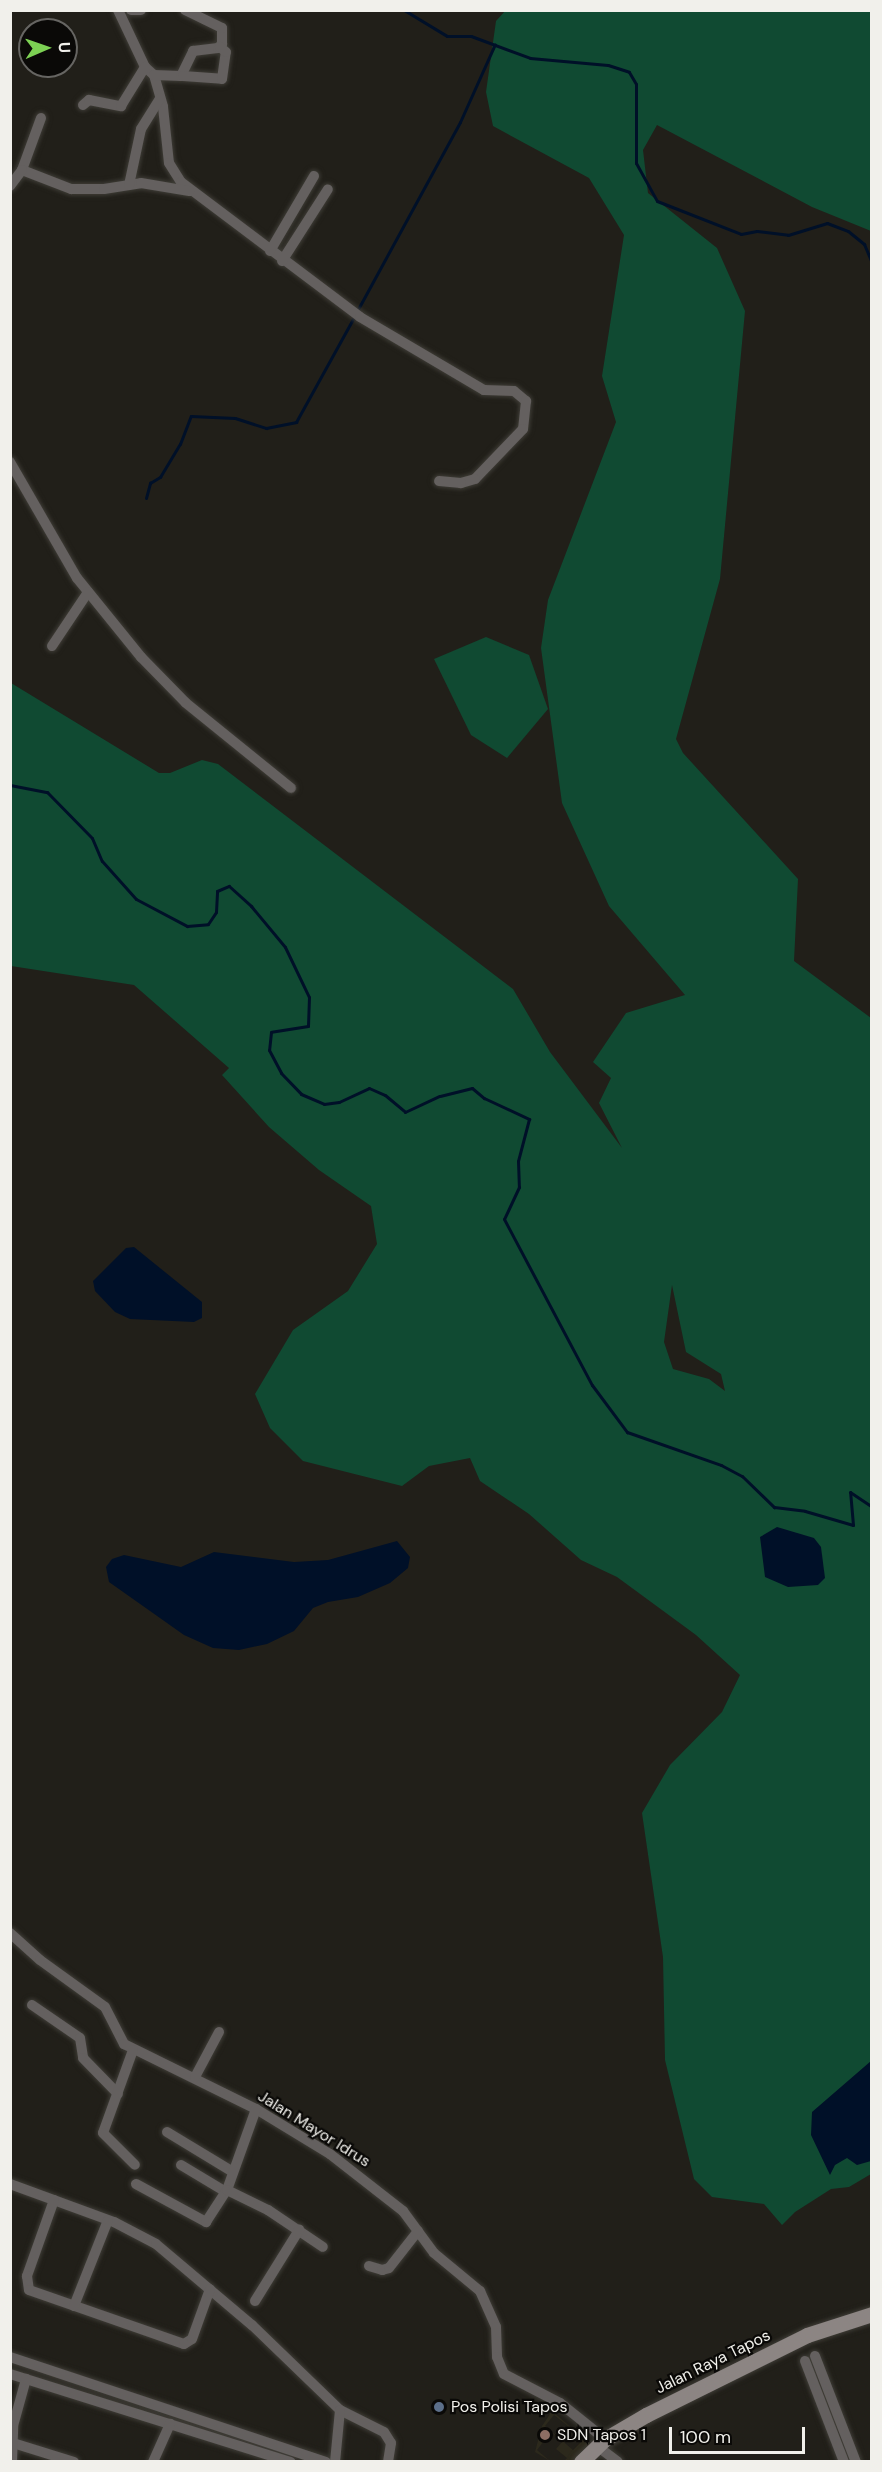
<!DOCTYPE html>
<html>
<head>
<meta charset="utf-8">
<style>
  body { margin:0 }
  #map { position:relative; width:882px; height:2472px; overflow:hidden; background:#211f19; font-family:"DM Sans",sans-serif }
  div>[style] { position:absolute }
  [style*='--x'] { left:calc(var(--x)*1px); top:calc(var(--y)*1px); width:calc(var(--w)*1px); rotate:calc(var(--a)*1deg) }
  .built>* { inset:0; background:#2c291c }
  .green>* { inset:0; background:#104a32 }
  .water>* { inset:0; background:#001028 }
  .stream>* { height:3px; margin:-1.5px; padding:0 1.5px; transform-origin:1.5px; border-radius:1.5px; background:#001028 }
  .roads { filter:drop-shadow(0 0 2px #3e3c36) drop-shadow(0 0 2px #3e3c36) }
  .minor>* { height:10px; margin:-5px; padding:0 5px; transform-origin:5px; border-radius:5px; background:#64605f }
  .secondary>* { height:15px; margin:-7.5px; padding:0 7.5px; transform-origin:7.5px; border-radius:7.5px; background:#8c8583 }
  .dots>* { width:16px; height:16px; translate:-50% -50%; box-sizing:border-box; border:3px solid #0a0907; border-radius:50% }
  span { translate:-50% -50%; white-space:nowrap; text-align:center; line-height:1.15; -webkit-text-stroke:4.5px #0a0907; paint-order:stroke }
  .street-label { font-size:16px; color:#f1f0eb }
  .poi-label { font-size:16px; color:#f1f0eb }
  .left { translate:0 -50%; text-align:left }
  .frame { position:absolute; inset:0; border:12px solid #f1f0eb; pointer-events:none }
  .north { position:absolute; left:18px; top:18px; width:60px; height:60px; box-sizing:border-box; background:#0a0907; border:2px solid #666562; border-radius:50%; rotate:88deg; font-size:16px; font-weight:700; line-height:24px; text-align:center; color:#f1f0eb }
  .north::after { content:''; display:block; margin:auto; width:21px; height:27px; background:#7dd154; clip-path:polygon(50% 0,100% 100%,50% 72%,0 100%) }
  .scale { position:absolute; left:669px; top:2427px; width:136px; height:27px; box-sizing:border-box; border:3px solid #f1f0eb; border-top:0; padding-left:8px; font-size:18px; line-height:21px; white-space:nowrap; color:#f1f0eb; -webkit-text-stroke:4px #0a0907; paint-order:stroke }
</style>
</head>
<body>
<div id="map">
  <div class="built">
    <i style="clip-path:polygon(evenodd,552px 2411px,590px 2444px,573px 2461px,564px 2461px,567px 2458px,556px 2449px,562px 2442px,551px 2432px,537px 2450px,550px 2461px,535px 2452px,542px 2426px,552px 2411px,554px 2415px,584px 2439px,573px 2450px,545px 2426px,554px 2415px)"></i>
  </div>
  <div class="green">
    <i style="clip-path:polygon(evenodd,506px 10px,871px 11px,871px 231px,812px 207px,657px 125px,643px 150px,648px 193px,717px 248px,745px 311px,720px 579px,676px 739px,683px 753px,798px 879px,794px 961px,871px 1018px,871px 2174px,849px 2187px,831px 2189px,795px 2212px,782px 2225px,764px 2204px,712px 2197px,694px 2179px,665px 2060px,663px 1957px,642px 1813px,670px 1765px,722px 1712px,740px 1675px,696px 1635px,617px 1577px,581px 1560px,529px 1514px,480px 1481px,470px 1458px,429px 1466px,402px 1486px,303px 1461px,270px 1428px,255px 1394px,293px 1330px,348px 1291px,377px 1244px,371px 1206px,319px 1170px,269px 1127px,222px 1075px,229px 1068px,134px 985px,11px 966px,11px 683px,159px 773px,170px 773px,202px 760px,218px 764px,513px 989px,550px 1052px,622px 1148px,599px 1103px,611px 1078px,593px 1062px,626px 1013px,685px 995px,609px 906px,562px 803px,541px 648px,548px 600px,616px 422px,602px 376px,624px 235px,589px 178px,493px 126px,486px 92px,496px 21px,506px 10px,672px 1285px,686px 1352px,721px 1374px,725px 1391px,709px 1379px,673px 1369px,664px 1342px,672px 1285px)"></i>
    <i style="clip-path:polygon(486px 637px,529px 655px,548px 709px,507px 758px,471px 735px,434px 659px)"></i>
  </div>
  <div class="water">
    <i style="clip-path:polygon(134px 1247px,202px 1302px,202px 1318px,194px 1322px,130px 1319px,115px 1312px,95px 1291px,93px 1281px,126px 1248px)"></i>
    <i style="clip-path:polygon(777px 1527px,814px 1538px,821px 1547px,825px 1578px,818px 1585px,788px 1587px,765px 1577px,760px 1537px)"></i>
    <i style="clip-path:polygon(397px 1541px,410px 1557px,408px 1568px,390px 1583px,358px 1597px,328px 1602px,313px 1608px,294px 1631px,267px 1644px,239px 1650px,213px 1648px,184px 1635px,109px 1582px,106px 1567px,112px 1559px,124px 1555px,181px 1567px,214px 1552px,294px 1562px,328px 1560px)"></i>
    <i style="clip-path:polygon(871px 2061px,871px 2161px,857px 2165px,847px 2158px,835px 2165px,830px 2175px,811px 2135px,812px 2112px)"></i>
  </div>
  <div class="stream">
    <i style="--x:404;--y:10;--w:50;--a:31.2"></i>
    <i style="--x:447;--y:36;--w:24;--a:0"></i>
    <i style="--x:471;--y:36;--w:63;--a:20.4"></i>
    <i style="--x:530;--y:58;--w:78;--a:5.1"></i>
    <i style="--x:608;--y:65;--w:22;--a:18"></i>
    <i style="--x:629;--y:72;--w:14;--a:60"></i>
    <i style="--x:636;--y:84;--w:79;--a:90"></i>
    <i style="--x:636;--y:163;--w:43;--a:61.1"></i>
    <i style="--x:657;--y:201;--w:90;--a:21.4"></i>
    <i style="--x:741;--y:234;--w:16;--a:-11"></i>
    <i style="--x:757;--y:231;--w:31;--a:7"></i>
    <i style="--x:788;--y:235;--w:41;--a:-17.1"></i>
    <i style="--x:827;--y:223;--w:22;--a:21"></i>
    <i style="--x:848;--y:231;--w:21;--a:39"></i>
    <i style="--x:864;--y:244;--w:21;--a:67"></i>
    <i style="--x:357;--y:311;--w:215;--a:-61.4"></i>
    <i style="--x:460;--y:122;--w:85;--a:-65.8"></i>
    <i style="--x:146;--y:498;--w:16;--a:-75"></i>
    <i style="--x:150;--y:483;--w:12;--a:-31"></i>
    <i style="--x:160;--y:477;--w:39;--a:-59"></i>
    <i style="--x:180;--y:444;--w:30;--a:-69"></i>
    <i style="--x:191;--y:416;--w:44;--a:2.6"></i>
    <i style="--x:235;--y:418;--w:33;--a:18"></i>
    <i style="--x:266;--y:428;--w:31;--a:-11"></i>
    <i style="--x:296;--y:422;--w:120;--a:-61.1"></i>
    <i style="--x:10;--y:785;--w:38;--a:11"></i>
    <i style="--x:47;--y:792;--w:64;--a:45.6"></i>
    <i style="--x:92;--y:838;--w:25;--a:67"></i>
    <i style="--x:102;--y:861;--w:51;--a:48.2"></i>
    <i style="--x:136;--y:899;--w:58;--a:27.9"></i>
    <i style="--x:187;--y:926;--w:21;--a:-5"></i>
    <i style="--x:208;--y:924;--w:14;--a:-56"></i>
    <i style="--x:216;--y:912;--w:21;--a:-87"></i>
    <i style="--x:217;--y:891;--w:13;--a:-23"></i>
    <i style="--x:229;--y:886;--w:30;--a:42"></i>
    <i style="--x:251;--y:906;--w:53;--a:50.3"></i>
    <i style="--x:285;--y:947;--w:55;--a:64.4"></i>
    <i style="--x:309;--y:997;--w:29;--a:92"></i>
    <i style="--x:308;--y:1026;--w:37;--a:171"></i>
    <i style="--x:271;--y:1032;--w:18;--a:96"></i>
    <i style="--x:269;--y:1050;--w:26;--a:62"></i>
    <i style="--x:281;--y:1073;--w:29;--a:46"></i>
    <i style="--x:301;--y:1094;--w:25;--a:23"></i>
    <i style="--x:324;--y:1104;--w:15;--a:-8"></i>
    <i style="--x:339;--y:1102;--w:33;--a:-25"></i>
    <i style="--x:369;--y:1088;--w:17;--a:24"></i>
    <i style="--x:385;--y:1095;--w:26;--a:40"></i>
    <i style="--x:405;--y:1112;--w:38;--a:-25"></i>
    <i style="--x:440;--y:1096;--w:33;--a:-14"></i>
    <i style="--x:472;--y:1088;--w:16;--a:40"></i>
    <i style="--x:484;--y:1098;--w:50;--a:25"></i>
    <i style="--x:529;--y:1119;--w:43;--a:104.7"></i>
    <i style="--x:518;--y:1161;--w:26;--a:88"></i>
    <i style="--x:519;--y:1187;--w:35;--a:115"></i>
    <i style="--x:504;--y:1219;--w:188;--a:62.1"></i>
    <i style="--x:592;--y:1385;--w:59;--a:53.3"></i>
    <i style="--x:627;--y:1432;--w:100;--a:19.3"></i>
    <i style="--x:721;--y:1465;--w:24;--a:28"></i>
    <i style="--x:742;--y:1476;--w:45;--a:44.1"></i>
    <i style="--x:774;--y:1507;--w:31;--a:7"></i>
    <i style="--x:805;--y:1511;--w:50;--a:16.3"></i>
    <i style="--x:853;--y:1525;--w:33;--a:-95"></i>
    <i style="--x:850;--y:1492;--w:27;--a:34"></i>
  </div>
  <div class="roads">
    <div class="minor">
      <i style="--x:118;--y:10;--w:63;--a:64.7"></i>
      <i style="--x:145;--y:67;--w:12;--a:42"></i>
      <i style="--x:154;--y:75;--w:33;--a:74"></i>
      <i style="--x:163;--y:107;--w:56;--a:83.9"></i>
      <i style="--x:169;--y:163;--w:22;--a:58"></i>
      <i style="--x:181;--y:182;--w:224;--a:37"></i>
      <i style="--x:360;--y:317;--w:144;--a:30.5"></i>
      <i style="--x:484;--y:390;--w:30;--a:2"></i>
      <i style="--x:514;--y:391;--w:16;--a:40"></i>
      <i style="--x:526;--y:401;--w:28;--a:96"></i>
      <i style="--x:523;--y:429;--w:69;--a:133.8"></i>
      <i style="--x:475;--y:479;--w:15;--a:164"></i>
      <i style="--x:461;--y:483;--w:22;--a:-175"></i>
      <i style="--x:131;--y:10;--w:10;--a:0"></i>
      <i style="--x:154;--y:75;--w:27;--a:2"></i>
      <i style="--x:181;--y:76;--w:28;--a:-64"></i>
      <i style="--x:193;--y:51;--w:25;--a:-7"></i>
      <i style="--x:218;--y:48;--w:6;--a:-45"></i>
      <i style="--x:222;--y:44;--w:16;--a:-90"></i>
      <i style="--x:222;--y:28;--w:41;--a:-154.1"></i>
      <i style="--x:183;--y:76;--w:39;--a:4"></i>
      <i style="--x:222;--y:79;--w:27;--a:-82"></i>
      <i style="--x:226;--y:52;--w:8;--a:-140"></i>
      <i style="--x:83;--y:105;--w:8;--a:-40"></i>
      <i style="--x:89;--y:100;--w:33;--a:11"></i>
      <i style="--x:121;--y:106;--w:46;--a:-58.4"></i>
      <i style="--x:41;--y:118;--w:55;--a:110.1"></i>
      <i style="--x:22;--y:170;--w:53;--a:21.2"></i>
      <i style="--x:71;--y:189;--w:33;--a:0"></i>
      <i style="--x:104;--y:189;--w:37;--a:-9"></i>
      <i style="--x:141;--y:183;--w:49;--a:9.5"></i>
      <i style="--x:129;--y:185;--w:57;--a:-77.9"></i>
      <i style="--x:141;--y:129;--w:36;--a:-58"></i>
      <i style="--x:10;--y:186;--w:20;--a:-53"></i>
      <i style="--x:270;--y:251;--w:87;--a:-59.6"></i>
      <i style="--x:282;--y:261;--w:85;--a:-57.4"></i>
      <i style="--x:10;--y:462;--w:134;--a:60"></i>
      <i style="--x:77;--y:578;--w:102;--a:51"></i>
      <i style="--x:141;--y:657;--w:64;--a:45.6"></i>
      <i style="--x:186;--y:703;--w:135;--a:39"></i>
      <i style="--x:52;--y:646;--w:65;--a:-56.3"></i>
      <i style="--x:10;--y:1933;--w:40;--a:42"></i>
      <i style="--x:40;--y:1960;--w:80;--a:35.9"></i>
      <i style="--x:105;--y:2007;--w:42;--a:62.8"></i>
      <i style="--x:124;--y:2044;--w:147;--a:26.2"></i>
      <i style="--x:256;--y:2109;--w:87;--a:31.3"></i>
      <i style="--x:330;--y:2154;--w:93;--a:38"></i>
      <i style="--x:403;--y:2211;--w:52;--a:53.6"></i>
      <i style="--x:434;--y:2253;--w:60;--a:39.6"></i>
      <i style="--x:480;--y:2291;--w:39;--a:66"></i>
      <i style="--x:496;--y:2327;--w:30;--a:88"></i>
      <i style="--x:497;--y:2357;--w:18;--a:68"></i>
      <i style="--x:504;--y:2374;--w:63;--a:27.4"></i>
      <i style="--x:560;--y:2403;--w:58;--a:38.7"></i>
      <i style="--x:32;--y:2005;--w:58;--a:34.5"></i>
      <i style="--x:80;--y:2038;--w:20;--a:81"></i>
      <i style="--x:83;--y:2058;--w:50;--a:45.8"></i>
      <i style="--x:133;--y:2050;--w:88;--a:109.9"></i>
      <i style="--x:103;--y:2133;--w:45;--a:45"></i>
      <i style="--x:195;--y:2077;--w:51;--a:-61.9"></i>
      <i style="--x:167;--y:2132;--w:77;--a:31.2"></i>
      <i style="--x:181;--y:2165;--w:52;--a:31"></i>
      <i style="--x:10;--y:2184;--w:111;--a:20.1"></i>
      <i style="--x:114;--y:2222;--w:47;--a:27.6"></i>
      <i style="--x:156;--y:2244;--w:126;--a:40.2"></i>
      <i style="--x:252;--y:2325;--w:122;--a:44"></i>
      <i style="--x:340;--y:2410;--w:49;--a:26.6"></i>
      <i style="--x:384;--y:2432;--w:13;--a:58"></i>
      <i style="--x:391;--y:2443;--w:19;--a:99"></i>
      <i style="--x:136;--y:2184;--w:80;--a:28.5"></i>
      <i style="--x:206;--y:2222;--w:38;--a:-57"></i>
      <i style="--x:227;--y:2190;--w:86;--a:-70.3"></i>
      <i style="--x:227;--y:2190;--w:46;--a:26"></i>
      <i style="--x:268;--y:2210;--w:66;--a:33.9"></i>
      <i style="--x:54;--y:2200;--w:81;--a:109.6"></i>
      <i style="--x:27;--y:2276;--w:14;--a:82"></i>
      <i style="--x:29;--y:2290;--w:164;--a:19.2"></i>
      <i style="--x:184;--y:2344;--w:9;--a:-32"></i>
      <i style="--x:192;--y:2339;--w:53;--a:-70.2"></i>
      <i style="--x:369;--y:2266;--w:14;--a:17"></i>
      <i style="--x:382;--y:2270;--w:7;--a:-16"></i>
      <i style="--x:389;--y:2268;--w:47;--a:-51.9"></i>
      <i style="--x:255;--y:2301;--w:84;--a:-58.2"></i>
      <i style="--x:74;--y:2306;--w:92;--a:-68.4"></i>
      <i style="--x:815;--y:2356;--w:114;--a:68.9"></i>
      <i style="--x:10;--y:2357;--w:333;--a:18.4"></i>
      <i style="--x:805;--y:2361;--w:108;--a:68.9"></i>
      <i style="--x:10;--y:2374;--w:294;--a:17.4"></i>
      <i style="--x:13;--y:2443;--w:64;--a:17.3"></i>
      <i style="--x:597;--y:2446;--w:26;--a:37"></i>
      <i style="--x:12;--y:2462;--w:36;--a:-88"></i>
      <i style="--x:13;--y:2426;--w:49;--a:-74.5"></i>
      <i style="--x:153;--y:2462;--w:42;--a:-65.9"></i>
      <i style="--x:335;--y:2462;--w:52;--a:-84.5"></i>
    </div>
    <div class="secondary">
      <i style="--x:581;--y:2462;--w:33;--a:-44"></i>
      <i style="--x:605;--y:2439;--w:48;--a:-30.3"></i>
      <i style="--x:646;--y:2415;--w:180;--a:-26.4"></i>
      <i style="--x:807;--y:2335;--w:68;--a:-17.9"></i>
    </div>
  </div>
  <div class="dots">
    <i style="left:439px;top:2407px;background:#5c6f8a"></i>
    <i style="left:545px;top:2435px;background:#8d6e63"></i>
  </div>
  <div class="street-label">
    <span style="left:314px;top:2129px;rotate:32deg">Jalan Mayor Idrus</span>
    <span style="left:713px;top:2362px;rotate:-26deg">Jalan Raya Tapos</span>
  </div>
  <div class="poi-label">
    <span class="left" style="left:451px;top:2407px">Pos Polisi Tapos</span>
    <span class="left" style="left:557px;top:2435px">SDN Tapos 1</span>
  </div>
  <div class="frame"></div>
  <div class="north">U</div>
  <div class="scale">100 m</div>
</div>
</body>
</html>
